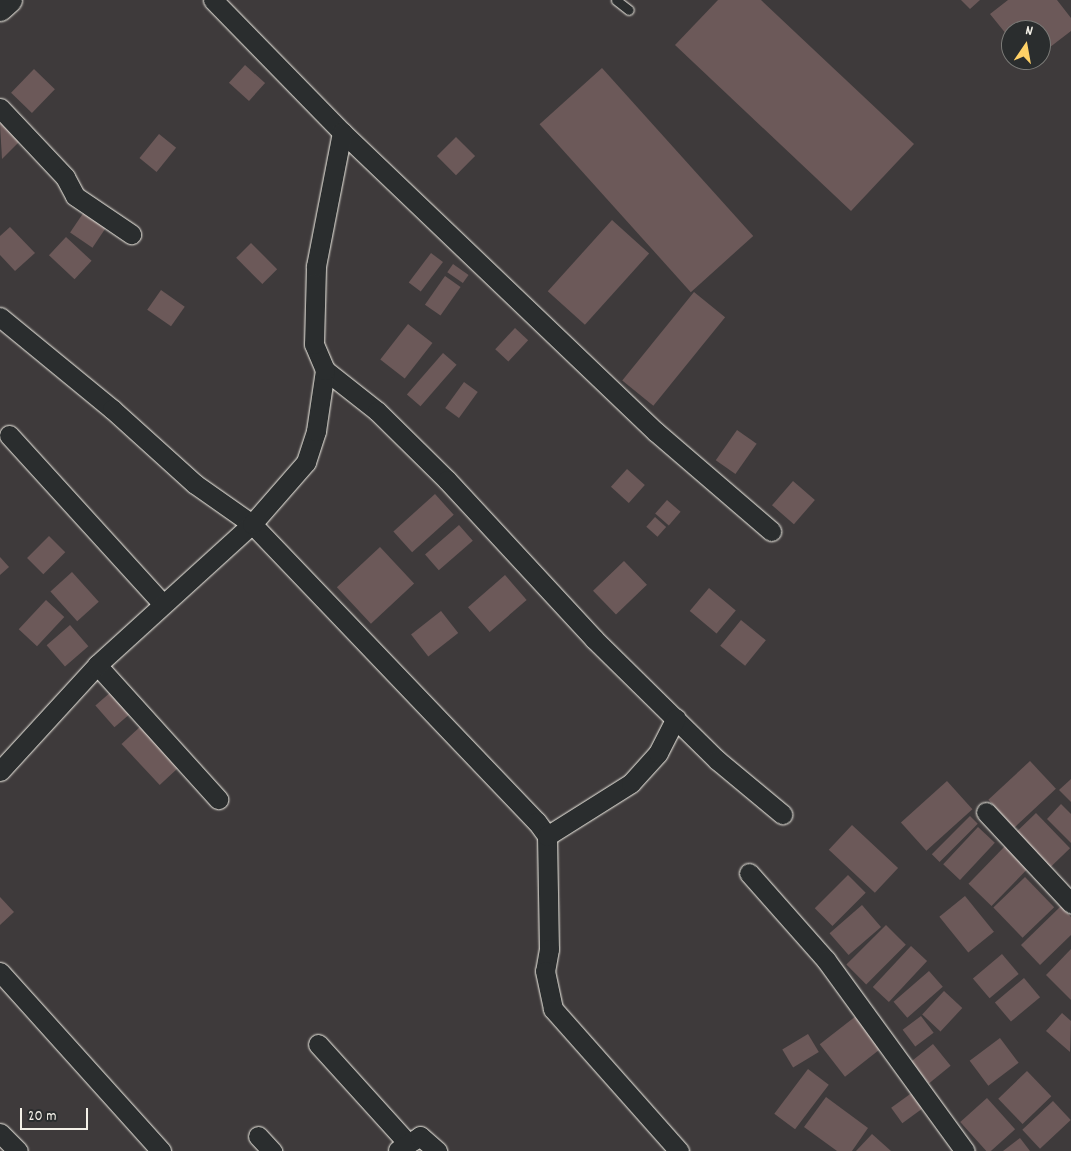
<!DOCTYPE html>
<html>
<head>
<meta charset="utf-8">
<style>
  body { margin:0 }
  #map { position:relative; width:1071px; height:1151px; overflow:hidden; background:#3e3a3b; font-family:Dekko,sans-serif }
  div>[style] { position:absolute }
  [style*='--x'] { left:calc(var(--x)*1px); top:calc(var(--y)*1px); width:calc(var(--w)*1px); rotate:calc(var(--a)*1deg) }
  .building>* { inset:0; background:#6c5959; transform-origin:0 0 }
  .roads { filter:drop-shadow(0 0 1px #f4f1e8) drop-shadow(0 0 1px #f4f1e8) }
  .lane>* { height:9px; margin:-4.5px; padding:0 4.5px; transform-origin:4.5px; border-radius:4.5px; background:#2a2d2e }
  .street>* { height:19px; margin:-9.5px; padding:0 9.5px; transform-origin:9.5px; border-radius:9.5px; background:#2a2d2e }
  .secondary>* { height:26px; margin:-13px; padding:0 13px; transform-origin:13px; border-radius:13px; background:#2a2d2e }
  span { translate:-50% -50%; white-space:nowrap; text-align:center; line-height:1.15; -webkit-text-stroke:4px #2a2d2e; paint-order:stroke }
  .north { position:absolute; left:1001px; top:20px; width:50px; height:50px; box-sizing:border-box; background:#2a2d2e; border:1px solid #7b7b78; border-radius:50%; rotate:12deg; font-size:14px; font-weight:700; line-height:20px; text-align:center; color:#f4f1e8 }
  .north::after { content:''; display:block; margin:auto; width:18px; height:22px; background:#ffd166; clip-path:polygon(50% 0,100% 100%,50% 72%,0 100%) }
  .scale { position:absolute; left:20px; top:1108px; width:68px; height:22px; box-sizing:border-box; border:2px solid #f4f1e8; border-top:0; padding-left:6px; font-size:15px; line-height:18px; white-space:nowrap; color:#f4f1e8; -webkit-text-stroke:4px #2a2d2e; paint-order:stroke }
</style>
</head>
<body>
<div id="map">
  <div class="building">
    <i style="clip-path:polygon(718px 0,761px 0,914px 144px,851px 211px,675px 45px)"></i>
    <i style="clip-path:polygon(961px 0,980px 0,970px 9px)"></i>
    <i style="clip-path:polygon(1008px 0,1057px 0,1071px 18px,1071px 31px,1041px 54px,1041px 30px,1011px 30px,1011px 40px,990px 14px)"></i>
    <i style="left:245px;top:65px;width:27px;height:24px;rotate:42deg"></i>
    <i style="left:602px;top:68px;width:226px;height:84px;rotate:48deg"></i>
    <i style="left:34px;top:69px;width:29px;height:33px;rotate:44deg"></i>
    <i style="clip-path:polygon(3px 121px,21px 140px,2px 159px,0 124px)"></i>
    <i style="left:159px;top:134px;width:22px;height:31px;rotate:39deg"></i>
    <i style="left:456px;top:137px;width:27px;height:27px;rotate:45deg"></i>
    <i style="left:88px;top:206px;width:27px;height:32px;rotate:34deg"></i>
    <i style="left:612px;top:220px;width:50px;height:96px;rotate:42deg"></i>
    <i style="clip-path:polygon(10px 227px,35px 253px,15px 271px,0 255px,0 236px)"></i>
    <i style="left:66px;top:237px;width:35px;height:25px;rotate:43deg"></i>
    <i style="left:251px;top:243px;width:37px;height:21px;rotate:45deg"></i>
    <i style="left:431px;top:253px;width:15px;height:37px;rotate:37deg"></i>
    <i style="left:453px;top:264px;width:19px;height:10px;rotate:35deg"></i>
    <i style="left:445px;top:276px;width:19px;height:35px;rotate:35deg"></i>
    <i style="left:161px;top:290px;width:29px;height:24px;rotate:35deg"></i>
    <i style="left:694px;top:292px;width:40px;height:114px;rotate:39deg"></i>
    <i style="left:408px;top:324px;width:31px;height:45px;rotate:38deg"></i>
    <i style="left:515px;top:328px;width:18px;height:29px;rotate:43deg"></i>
    <i style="left:443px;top:353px;width:18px;height:55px;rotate:41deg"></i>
    <i style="left:464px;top:382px;width:17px;height:32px;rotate:36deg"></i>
    <i style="left:737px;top:430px;width:24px;height:37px;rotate:35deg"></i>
    <i style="left:627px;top:469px;width:24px;height:24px;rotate:42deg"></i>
    <i style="left:793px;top:481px;width:29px;height:32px;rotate:41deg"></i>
    <i style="left:435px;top:494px;width:28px;height:56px;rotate:48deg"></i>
    <i style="left:667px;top:500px;width:18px;height:18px;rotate:41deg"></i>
    <i style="left:655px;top:517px;width:15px;height:13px;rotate:42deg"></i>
    <i style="left:459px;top:525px;width:21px;height:45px;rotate:49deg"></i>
    <i style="left:49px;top:536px;width:23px;height:31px;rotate:45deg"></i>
    <i style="left:380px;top:547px;width:50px;height:59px;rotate:47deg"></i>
    <i style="clip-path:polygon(0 557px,9px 567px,0 575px)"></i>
    <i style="left:624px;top:561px;width:33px;height:43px;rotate:46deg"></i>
    <i style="left:72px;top:572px;width:40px;height:29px;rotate:48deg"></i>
    <i style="left:505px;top:575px;width:33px;height:49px;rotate:49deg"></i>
    <i style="left:709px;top:588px;width:35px;height:30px;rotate:40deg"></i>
    <i style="left:46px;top:600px;width:25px;height:40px;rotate:43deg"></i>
    <i style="left:441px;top:611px;width:28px;height:38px;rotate:52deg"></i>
    <i style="left:741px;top:620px;width:32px;height:33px;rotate:39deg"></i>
    <i style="left:70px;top:625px;width:28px;height:31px;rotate:49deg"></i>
    <i style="left:112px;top:691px;width:29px;height:22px;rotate:49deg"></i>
    <i style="left:142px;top:725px;width:56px;height:28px;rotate:47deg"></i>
    <i style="left:1030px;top:761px;width:38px;height:57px;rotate:47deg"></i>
    <i style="clip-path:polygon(1071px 779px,1071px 802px,1059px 790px)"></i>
    <i style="left:947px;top:781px;width:38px;height:62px;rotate:48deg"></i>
    <i style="clip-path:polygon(1061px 804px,1071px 814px,1071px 843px,1047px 819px)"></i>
    <i style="left:1036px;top:813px;width:49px;height:31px;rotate:46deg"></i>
    <i style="left:970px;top:816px;width:11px;height:54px;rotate:45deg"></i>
    <i style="left:852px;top:825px;width:63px;height:34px;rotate:43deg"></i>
    <i style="left:978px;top:827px;width:23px;height:51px;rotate:43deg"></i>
    <i style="left:1006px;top:845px;width:32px;height:54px;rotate:44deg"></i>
    <i style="left:848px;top:875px;width:25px;height:47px;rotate:45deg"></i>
    <i style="left:1025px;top:877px;width:42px;height:44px;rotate:46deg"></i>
    <i style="left:965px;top:896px;width:46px;height:33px;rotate:51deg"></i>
    <i style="clip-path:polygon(0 897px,14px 912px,0 925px)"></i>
    <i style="left:862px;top:905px;width:29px;height:43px;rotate:49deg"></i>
    <i style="clip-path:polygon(1061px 906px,1071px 917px,1071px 935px,1040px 965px,1021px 945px)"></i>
    <i style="left:886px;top:925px;width:28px;height:56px;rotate:45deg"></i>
    <i style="left:911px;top:946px;width:22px;height:56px;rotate:43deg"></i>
    <i style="clip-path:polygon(1071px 949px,1071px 1000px,1046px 975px)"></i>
    <i style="left:1002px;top:954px;width:26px;height:38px;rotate:50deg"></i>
    <i style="left:929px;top:971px;width:21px;height:47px;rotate:49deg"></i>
    <i style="left:1024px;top:978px;width:25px;height:38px;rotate:50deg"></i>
    <i style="left:944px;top:991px;width:25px;height:32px;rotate:43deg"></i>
    <i style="clip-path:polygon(1062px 1013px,1071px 1021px,1070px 1052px,1046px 1031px)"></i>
    <i style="left:856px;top:1016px;width:41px;height:46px;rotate:52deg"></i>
    <i style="left:921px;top:1016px;width:21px;height:23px;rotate:53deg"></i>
    <i style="left:808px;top:1034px;width:21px;height:30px;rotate:59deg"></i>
    <i style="left:1000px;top:1038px;width:31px;height:38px;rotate:53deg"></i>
    <i style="left:933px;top:1044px;width:28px;height:28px;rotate:51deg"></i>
    <i style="left:808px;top:1069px;width:26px;height:56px;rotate:37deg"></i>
    <i style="left:1027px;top:1071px;width:35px;height:40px;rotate:46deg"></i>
    <i style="left:913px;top:1092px;width:19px;height:27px;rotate:54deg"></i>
    <i style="clip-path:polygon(826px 1097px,868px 1128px,852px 1151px,837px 1151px,804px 1127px)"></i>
    <i style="left:987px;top:1098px;width:42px;height:36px;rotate:48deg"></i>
    <i style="left:1053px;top:1101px;width:26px;height:42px;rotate:47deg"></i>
    <i style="clip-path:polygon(872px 1134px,891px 1151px,856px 1151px)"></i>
    <i style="clip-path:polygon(1020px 1138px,1030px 1151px,1003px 1151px)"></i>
  </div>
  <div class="roads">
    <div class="lane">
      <i style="--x:616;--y:0;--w:16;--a:38"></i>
    </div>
    <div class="street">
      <i style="--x:213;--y:0;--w:185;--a:45.7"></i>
      <i style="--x:342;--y:132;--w:434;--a:43.7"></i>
      <i style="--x:656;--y:432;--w:152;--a:40.7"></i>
      <i style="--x:0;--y:108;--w:95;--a:46.7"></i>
      <i style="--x:65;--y:177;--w:21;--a:62"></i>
      <i style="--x:75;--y:196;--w:68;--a:34.2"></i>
      <i style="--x:0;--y:317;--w:145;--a:39.4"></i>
      <i style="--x:112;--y:409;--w:112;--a:42.1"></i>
      <i style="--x:195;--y:484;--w:70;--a:35.1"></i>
      <i style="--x:252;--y:524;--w:412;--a:46.3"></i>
      <i style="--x:537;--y:822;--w:17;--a:54"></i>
      <i style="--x:547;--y:836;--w:113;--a:89"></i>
      <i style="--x:549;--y:949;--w:22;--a:100"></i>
      <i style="--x:545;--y:971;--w:39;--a:78"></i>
      <i style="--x:553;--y:1009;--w:190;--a:48.4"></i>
      <i style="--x:325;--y:370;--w:66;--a:38.3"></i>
      <i style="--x:377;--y:411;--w:98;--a:44.6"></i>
      <i style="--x:447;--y:480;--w:217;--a:47.2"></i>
      <i style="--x:594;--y:639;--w:173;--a:44.5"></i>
      <i style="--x:717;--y:760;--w:85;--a:39.7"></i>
      <i style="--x:9;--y:435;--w:226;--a:47.7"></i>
      <i style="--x:97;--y:665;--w:181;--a:47.9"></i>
      <i style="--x:0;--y:771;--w:144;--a:-47.5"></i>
      <i style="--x:97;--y:665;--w:210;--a:-42.3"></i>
      <i style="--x:252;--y:524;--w:82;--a:-48.9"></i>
      <i style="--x:306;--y:462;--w:33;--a:-72"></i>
      <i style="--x:316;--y:431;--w:62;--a:-81.6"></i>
      <i style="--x:325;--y:370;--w:28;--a:-113"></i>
      <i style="--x:314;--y:344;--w:78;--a:-88.5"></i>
      <i style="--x:316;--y:266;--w:136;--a:-79"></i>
      <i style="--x:986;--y:812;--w:125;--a:47"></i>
      <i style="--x:547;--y:836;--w:99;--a:-32.2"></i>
      <i style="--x:631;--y:783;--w:40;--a:-48"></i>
      <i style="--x:658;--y:753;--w:39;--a:-63"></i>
      <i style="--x:749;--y:873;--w:116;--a:48.5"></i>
      <i style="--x:826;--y:960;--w:236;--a:54"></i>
      <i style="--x:0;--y:972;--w:241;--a:48"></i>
      <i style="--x:318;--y:1044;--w:132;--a:47.8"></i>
      <i style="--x:0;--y:1133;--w:25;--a:45"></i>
      <i style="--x:258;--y:1136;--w:21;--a:47"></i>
      <i style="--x:398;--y:1150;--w:26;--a:-32"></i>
      <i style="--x:420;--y:1136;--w:23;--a:41"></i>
    </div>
    <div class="secondary">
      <i style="--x:0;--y:8;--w:12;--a:-42"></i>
    </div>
  </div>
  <div class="north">N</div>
  <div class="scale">20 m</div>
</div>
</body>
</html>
